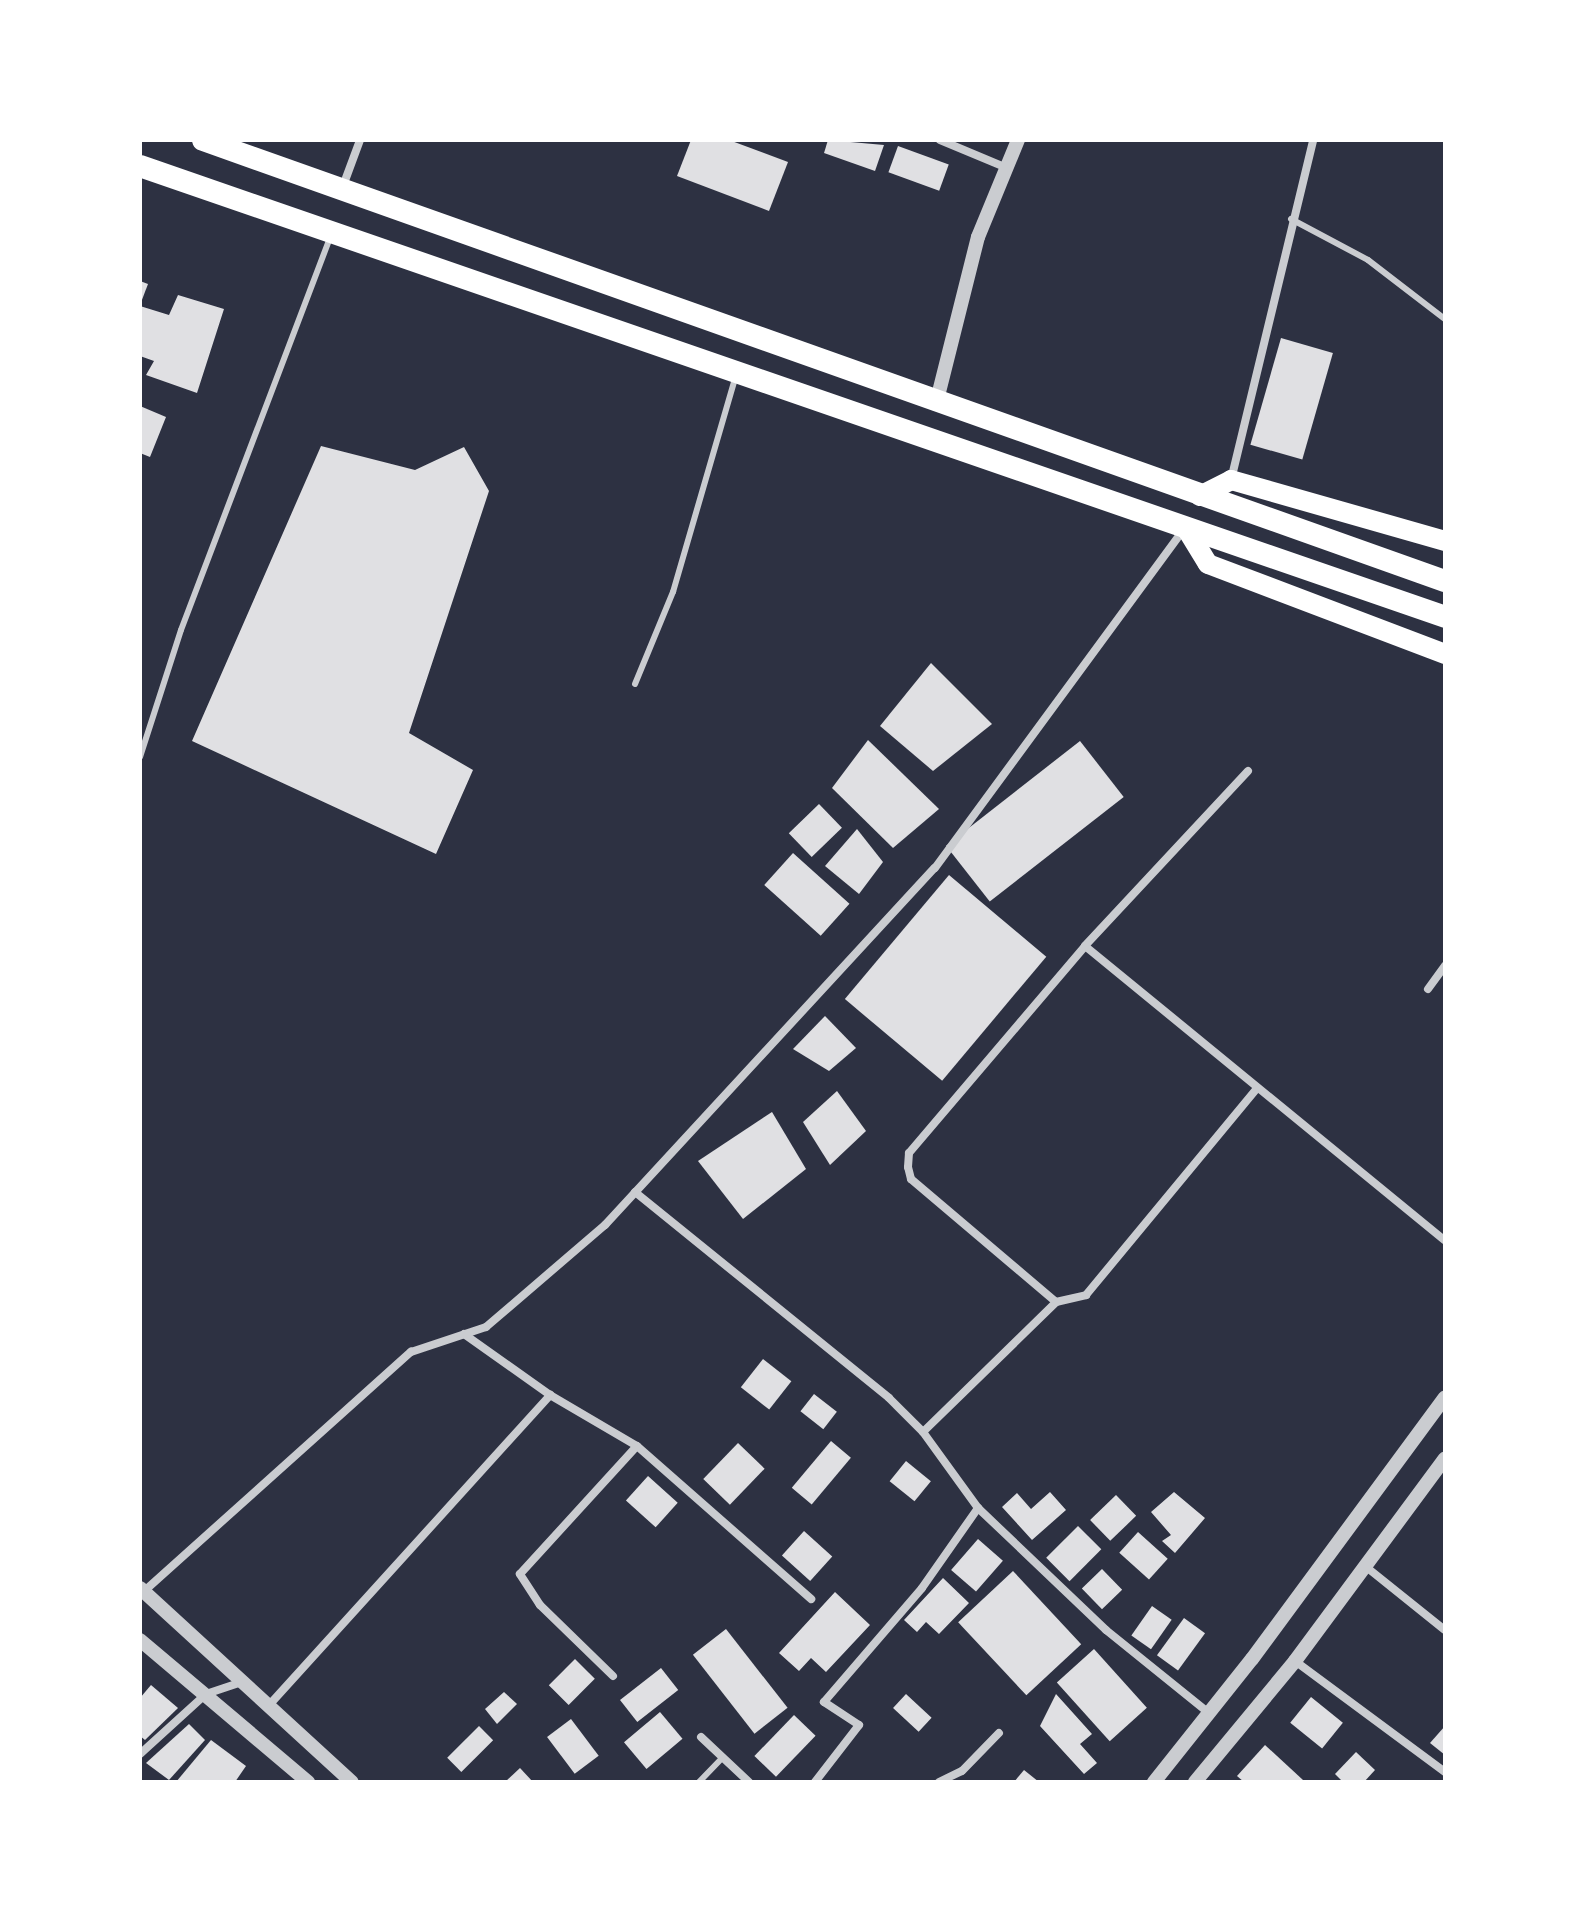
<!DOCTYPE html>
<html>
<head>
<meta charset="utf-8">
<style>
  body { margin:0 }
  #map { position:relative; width:1585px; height:1922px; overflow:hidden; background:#2d3142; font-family:"Source Sans 3",sans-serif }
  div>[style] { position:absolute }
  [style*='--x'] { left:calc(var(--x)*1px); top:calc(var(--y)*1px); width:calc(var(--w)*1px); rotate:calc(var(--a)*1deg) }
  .building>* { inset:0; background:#e0e0e3; transform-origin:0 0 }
  .service>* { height:6px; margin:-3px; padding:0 3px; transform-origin:3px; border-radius:3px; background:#caccd0 }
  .minor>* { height:8px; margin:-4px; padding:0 4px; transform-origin:4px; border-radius:4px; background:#caccd0 }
  .tertiary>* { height:14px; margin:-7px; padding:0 7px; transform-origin:7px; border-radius:7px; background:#caccd0 }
  .primary>* { height:20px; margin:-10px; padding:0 10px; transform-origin:10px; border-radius:10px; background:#fff }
  .trunk>* { height:22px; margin:-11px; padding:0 11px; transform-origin:11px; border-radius:11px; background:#fff }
  span { translate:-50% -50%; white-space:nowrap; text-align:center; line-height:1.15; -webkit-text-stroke:6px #fff; paint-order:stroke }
  .frame { position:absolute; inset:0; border:142px solid #fff; pointer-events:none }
</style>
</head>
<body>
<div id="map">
  <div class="building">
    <i style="clip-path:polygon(691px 140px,729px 140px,788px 162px,769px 211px,677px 176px)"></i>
    <i style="clip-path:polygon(828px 140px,884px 145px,875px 171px,824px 153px)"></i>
    <i style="left:898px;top:146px;width:54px;height:28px;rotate:20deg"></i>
    <i style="clip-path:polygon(140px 281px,148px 284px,140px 305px)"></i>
    <i style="clip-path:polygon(178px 295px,224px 309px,197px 393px,146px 375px,154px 361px,140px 356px,140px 306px,169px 315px)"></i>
    <i style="left:1281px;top:338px;width:54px;height:111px;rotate:16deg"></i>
    <i style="clip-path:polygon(140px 406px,166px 417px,150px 457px,140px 453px)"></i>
    <i style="clip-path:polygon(321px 446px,415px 470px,464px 447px,489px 491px,409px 733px,473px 770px,436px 854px,192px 741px)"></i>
    <i style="clip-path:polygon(931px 663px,992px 724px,933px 771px,880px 726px)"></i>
    <i style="clip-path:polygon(868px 740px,939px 809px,893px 848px,832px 788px)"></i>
    <i style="left:1080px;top:741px;width:71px;height:170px;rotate:52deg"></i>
    <i style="left:819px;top:804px;width:33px;height:42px;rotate:46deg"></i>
    <i style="clip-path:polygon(857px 829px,883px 862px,859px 894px,825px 866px)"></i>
    <i style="left:793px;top:853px;width:76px;height:43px;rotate:42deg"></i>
    <i style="left:949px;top:875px;width:127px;height:162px;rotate:40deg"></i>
    <i style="clip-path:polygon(825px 1016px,856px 1048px,829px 1071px,793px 1049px)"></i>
    <i style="clip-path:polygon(837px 1091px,866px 1131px,830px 1165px,803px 1122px)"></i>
    <i style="clip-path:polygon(772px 1112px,806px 1169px,743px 1219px,698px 1161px)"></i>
    <i style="left:763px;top:1359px;width:36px;height:36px;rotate:38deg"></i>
    <i style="left:814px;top:1394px;width:29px;height:22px;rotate:38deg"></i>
    <i style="left:831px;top:1441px;width:26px;height:61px;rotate:40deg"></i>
    <i style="left:738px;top:1443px;width:37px;height:50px;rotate:44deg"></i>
    <i style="left:906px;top:1461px;width:32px;height:26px;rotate:39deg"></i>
    <i style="left:648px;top:1476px;width:40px;height:33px;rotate:42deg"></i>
    <i style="clip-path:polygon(1050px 1492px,1066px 1510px,1032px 1540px,1002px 1507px,1017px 1493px,1031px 1509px)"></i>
    <i style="clip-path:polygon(1174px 1492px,1205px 1518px,1175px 1553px,1162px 1541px,1171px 1535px,1151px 1512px)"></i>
    <i style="left:1116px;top:1495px;width:29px;height:36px;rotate:46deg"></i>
    <i style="left:1078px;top:1526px;width:33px;height:45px;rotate:45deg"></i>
    <i style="left:804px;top:1531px;width:38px;height:33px;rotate:42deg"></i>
    <i style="left:1138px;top:1532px;width:40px;height:28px;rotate:42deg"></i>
    <i style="left:978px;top:1539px;width:33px;height:41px;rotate:41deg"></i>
    <i style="left:1102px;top:1569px;width:29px;height:28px;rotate:46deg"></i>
    <i style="left:1013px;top:1571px;width:100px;height:75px;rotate:47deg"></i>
    <i style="clip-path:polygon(943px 1578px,969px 1603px,939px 1634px,926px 1622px,917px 1632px,904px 1620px)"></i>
    <i style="clip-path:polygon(835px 1592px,870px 1625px,826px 1672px,811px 1658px,799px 1671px,779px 1653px)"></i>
    <i style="left:1152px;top:1606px;width:24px;height:36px;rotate:35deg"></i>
    <i style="left:1184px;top:1618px;width:26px;height:46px;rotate:36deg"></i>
    <i style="left:726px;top:1629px;width:100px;height:42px;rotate:52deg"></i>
    <i style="left:1094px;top:1649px;width:79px;height:50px;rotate:48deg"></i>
    <i style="left:575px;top:1659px;width:28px;height:37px;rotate:45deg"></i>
    <i style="left:661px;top:1668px;width:28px;height:52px;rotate:52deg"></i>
    <i style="clip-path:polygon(151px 1685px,178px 1708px,145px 1740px,140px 1736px,140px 1698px)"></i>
    <i style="clip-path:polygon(504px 1692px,517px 1704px,497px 1724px,485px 1709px)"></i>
    <i style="left:906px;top:1694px;width:35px;height:19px;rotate:43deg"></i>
    <i style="clip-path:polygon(1056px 1694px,1092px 1734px,1080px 1744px,1097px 1763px,1084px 1774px,1040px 1726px)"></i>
    <i style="left:1311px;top:1697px;width:41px;height:33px;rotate:39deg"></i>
    <i style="left:660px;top:1712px;width:35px;height:47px;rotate:50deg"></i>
    <i style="left:794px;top:1715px;width:30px;height:57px;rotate:44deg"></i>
    <i style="left:571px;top:1719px;width:46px;height:30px;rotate:53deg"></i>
    <i style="clip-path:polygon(189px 1724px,205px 1740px,169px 1780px,146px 1763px)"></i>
    <i style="left:479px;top:1726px;width:20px;height:45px;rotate:45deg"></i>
    <i style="clip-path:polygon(1445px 1726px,1445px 1755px,1430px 1743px)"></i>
    <i style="clip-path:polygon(211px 1740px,246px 1766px,235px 1782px,176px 1782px)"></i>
    <i style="clip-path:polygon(1265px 1745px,1303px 1780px,1301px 1782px,1244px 1782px,1237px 1776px)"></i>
    <i style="clip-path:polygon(1356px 1752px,1375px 1770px,1364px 1782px,1343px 1782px,1335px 1774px)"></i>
    <i style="clip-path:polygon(520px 1768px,533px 1782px,505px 1782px)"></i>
    <i style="clip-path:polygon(1024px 1770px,1039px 1782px,1014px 1782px)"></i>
  </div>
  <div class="service">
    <i style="--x:1291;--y:219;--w:87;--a:28"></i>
    <i style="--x:1368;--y:260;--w:97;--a:37.5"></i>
    <i style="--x:635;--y:684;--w:100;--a:-67.6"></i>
    <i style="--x:673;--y:592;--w:223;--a:-73.8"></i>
    <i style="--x:140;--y:757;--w:133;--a:-72.1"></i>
    <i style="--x:181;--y:630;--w:419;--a:-69.2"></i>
    <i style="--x:699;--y:1782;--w:33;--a:-46"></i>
  </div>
  <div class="minor">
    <i style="--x:940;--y:140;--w:73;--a:22.7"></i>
    <i style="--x:343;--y:186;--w:49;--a:-69.7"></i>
    <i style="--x:1231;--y:480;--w:350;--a:-76.4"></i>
    <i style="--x:1248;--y:771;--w:239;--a:133"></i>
    <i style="--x:1085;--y:946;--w:465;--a:39.3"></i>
    <i style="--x:1428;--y:989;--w:29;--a:-54"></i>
    <i style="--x:635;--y:1192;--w:327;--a:39"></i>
    <i style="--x:889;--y:1398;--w:48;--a:45"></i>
    <i style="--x:923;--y:1432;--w:94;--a:54.1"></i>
    <i style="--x:978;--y:1508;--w:177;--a:43.6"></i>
    <i style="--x:1106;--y:1630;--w:132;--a:38.9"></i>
    <i style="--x:1056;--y:1302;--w:190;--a:-139.7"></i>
    <i style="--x:911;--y:1179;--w:12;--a:-104"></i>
    <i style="--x:908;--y:1167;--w:14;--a:-86"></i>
    <i style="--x:909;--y:1153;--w:272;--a:-49.6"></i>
    <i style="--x:464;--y:1334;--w:105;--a:35.3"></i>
    <i style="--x:550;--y:1395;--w:101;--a:30.4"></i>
    <i style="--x:637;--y:1446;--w:232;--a:41.3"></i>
    <i style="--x:923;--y:1432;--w:186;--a:-44.3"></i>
    <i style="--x:1056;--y:1302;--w:31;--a:-13"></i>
    <i style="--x:1086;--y:1295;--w:268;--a:-50.4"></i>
    <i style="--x:1365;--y:1566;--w:102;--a:38.7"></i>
    <i style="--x:141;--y:1594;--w:363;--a:-41.9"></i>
    <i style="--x:411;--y:1352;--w:79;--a:-18.4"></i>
    <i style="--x:486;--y:1327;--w:157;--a:-40.6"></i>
    <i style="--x:605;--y:1225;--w:486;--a:-47.3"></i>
    <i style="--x:935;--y:868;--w:422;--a:-53.7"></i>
    <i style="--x:1295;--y:1661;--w:187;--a:36.5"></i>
    <i style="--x:613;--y:1676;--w:102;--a:-135.8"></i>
    <i style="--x:540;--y:1605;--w:37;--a:-123"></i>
    <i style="--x:520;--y:1574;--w:173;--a:-47.6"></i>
    <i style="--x:271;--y:1703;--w:416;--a:-47.8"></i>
    <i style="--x:701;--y:1737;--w:66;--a:43.2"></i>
    <i style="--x:140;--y:1754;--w:89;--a:-42.3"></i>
    <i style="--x:206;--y:1694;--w:41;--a:-18.4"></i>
    <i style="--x:815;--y:1782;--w:72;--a:-52.3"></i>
    <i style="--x:859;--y:1725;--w:42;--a:-146.7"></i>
    <i style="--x:824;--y:1702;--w:150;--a:-49.3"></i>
    <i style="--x:922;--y:1588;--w:98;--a:-55"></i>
    <i style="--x:939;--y:1782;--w:25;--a:-26"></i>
    <i style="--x:962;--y:1771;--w:53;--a:-45.8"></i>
  </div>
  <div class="tertiary">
    <i style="--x:936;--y:404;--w:172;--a:-75.9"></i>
    <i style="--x:978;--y:237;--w:105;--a:-67.6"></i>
    <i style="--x:140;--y:1588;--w:287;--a:42.5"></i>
    <i style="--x:140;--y:1640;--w:220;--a:40.2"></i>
    <i style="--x:1154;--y:1782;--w:157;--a:-51.5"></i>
    <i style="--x:1252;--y:1659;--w:325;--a:-53.6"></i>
    <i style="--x:1195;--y:1782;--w:157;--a:-50.4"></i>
    <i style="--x:1295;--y:1661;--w:252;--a:-53.5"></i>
  </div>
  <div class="primary">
    <i style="--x:1200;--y:496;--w:35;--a:-27"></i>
    <i style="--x:1231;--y:480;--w:223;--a:15.9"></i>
    <i style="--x:1186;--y:528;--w:42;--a:58.6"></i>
    <i style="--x:1208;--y:564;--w:254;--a:20.8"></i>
  </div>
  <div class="trunk">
    <i style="--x:203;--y:140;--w:1318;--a:19.55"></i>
    <i style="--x:140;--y:166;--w:1381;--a:19.06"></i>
  </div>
  <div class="frame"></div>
</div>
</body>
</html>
